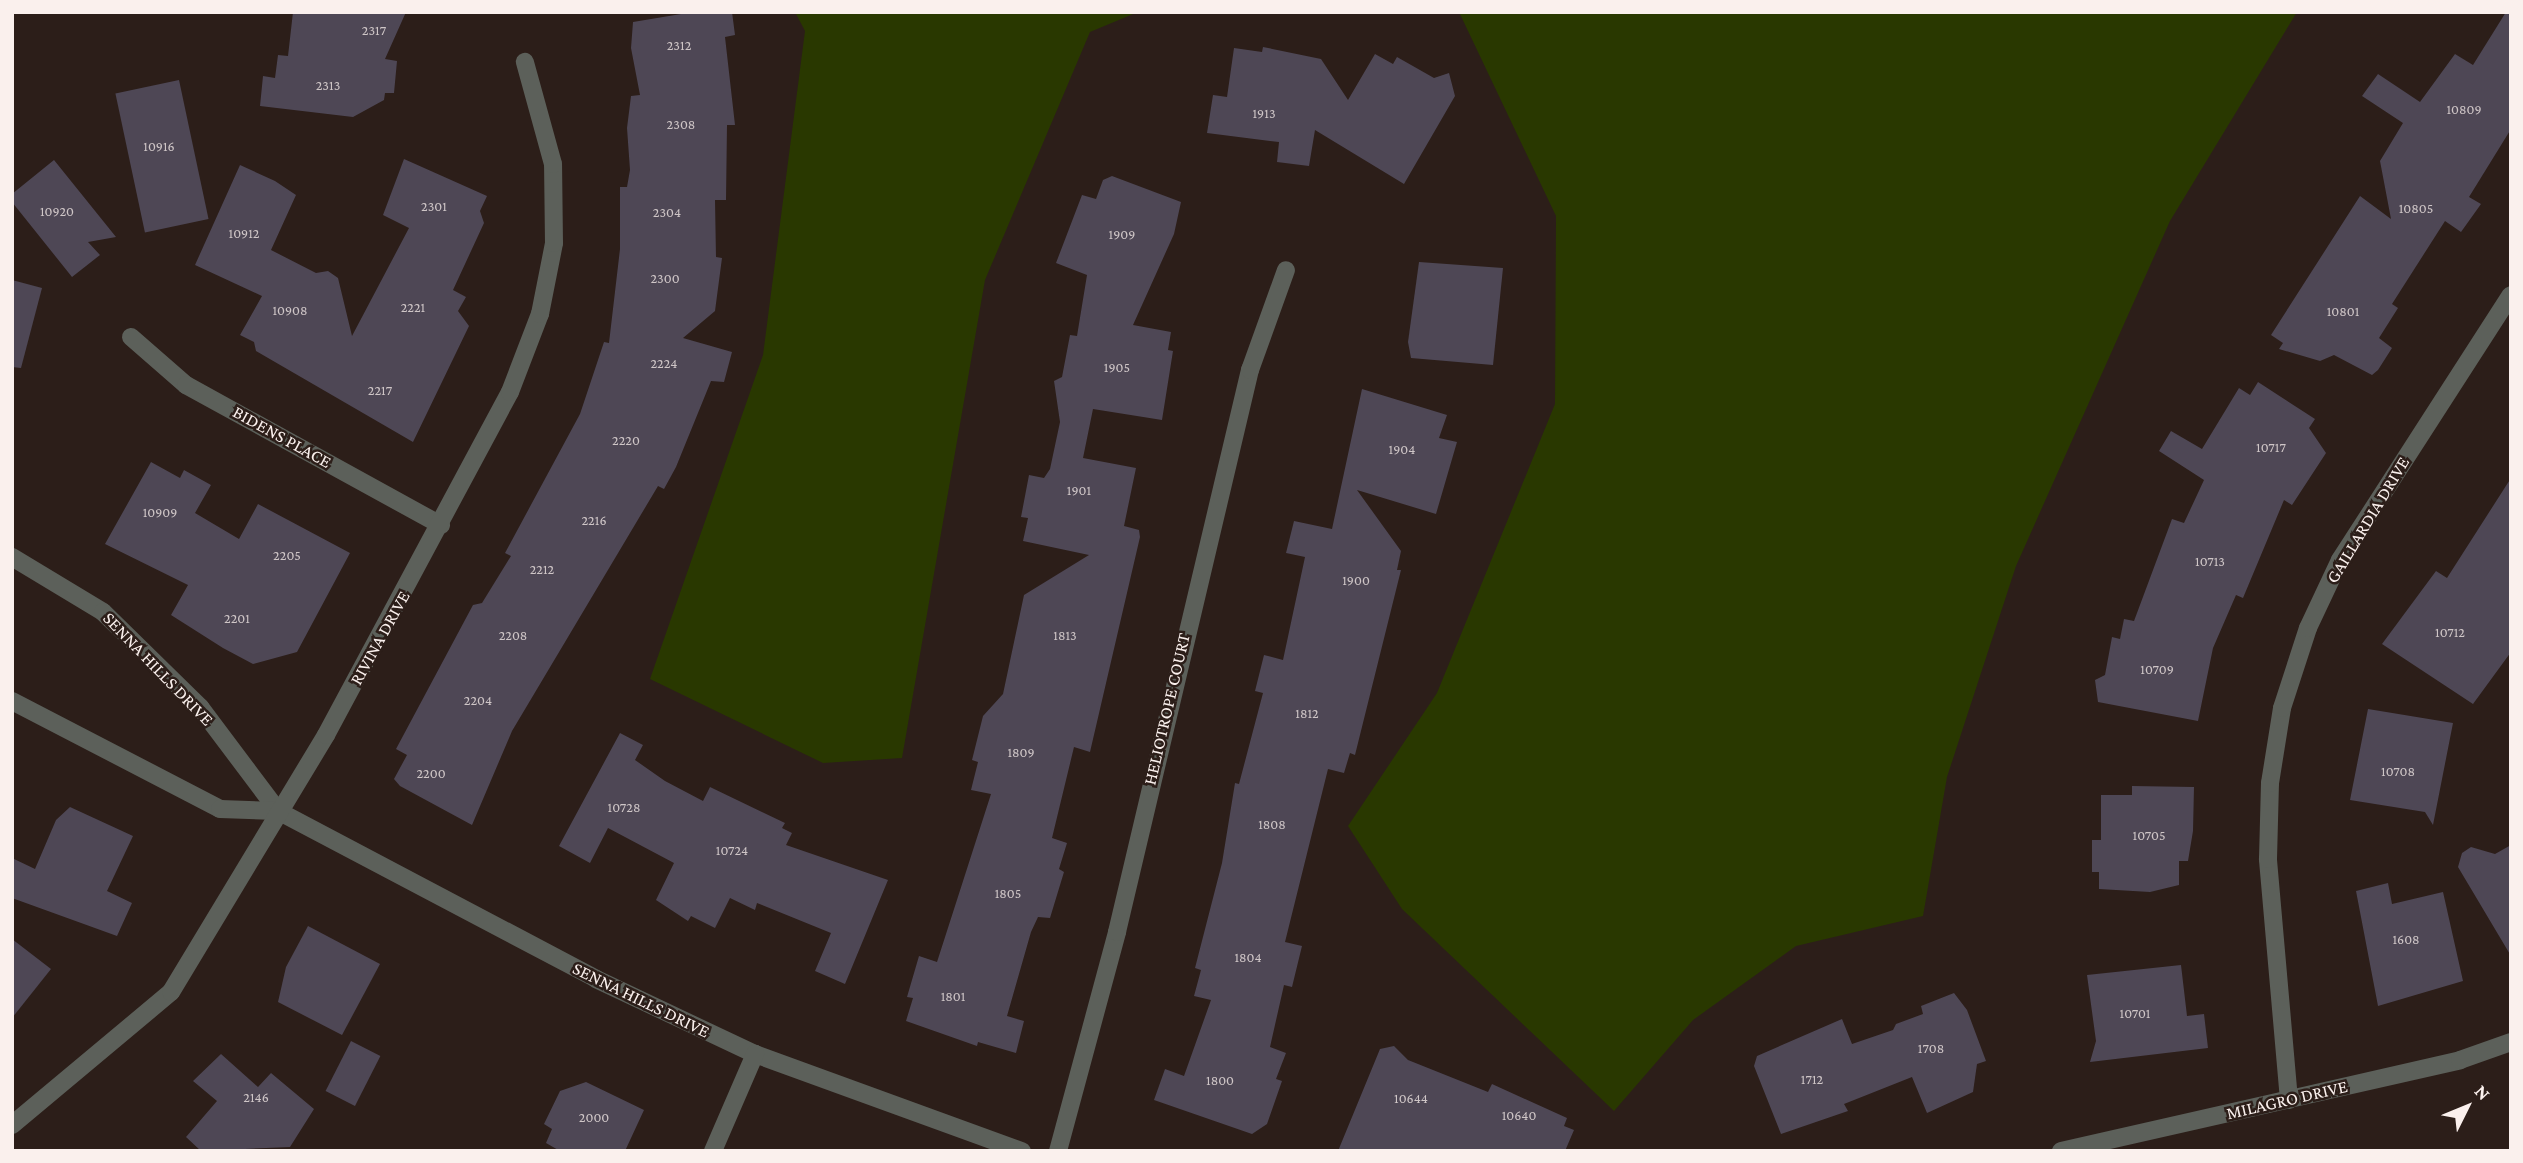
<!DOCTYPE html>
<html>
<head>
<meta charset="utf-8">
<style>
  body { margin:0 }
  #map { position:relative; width:2523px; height:1163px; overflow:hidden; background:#2c1e19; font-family:"Crimson Pro",serif }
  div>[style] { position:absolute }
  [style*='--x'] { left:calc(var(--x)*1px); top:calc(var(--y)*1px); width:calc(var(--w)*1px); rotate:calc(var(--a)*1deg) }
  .green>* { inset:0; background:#293800 }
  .building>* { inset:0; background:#4e4755; transform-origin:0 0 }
  .minor>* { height:18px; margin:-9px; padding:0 9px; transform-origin:9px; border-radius:9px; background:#5c605a }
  span { translate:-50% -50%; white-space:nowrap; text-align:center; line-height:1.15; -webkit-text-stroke:5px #2c1e19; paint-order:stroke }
  .number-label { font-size:14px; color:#cfc6c7 }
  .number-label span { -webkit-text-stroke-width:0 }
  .street-label { font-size:18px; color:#faf0ed }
  .frame { position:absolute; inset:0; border:14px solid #faf0ed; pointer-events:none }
  .north { position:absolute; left:2432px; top:1072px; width:70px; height:70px; -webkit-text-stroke:5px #2c1e19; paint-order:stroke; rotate:47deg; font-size:19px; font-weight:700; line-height:28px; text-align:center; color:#faf0ed }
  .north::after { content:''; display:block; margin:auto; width:24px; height:32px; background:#faf0ed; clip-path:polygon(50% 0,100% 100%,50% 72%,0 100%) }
</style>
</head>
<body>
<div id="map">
  <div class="green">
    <i style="clip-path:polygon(795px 12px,1138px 12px,1090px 32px,985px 280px,902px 758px,823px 763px,650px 679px,763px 355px,805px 31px)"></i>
    <i style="clip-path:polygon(1459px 12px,2297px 12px,2170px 221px,2016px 566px,1947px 777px,1923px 916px,1796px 946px,1693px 1020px,1614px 1111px,1402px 909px,1348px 826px,1437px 693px,1555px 404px,1556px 216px)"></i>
  </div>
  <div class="building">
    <i style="clip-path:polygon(293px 12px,406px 12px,385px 59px,397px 61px,394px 93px,385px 93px,384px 100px,353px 117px,260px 106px,263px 76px,275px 78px,278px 55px,288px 56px)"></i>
    <i style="clip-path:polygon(693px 12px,732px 12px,735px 35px,725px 37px,735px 125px,727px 125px,726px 200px,715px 200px,716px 257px,722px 258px,715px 311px,683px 338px,732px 352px,724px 382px,711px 381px,676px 467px,664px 489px,658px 486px,512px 731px,472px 825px,400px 786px,394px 779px,407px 755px,396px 749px,473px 605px,482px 603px,511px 556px,505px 553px,580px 414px,604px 342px,609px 343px,620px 249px,620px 187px,627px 187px,630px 170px,627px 128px,631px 96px,640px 95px,631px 48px,633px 22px)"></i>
    <i style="clip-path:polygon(2506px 12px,2511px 12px,2511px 129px,2469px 197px,2481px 204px,2461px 232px,2445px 221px,2392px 304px,2398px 308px,2379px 338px,2392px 348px,2378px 370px,2372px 375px,2334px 355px,2320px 361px,2279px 349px,2283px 343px,2271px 335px,2360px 196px,2391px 219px,2380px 161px,2403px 123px,2362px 96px,2378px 74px,2420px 102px,2455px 54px,2473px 65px)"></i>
    <i style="clip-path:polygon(1263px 47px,1321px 59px,1348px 100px,1375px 54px,1393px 64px,1397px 57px,1434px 78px,1449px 73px,1455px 96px,1404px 184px,1315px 130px,1309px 166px,1277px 162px,1279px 142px,1207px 133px,1213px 95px,1227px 97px,1234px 48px,1262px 52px)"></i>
    <i style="left:179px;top:80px;width:142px;height:65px;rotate:78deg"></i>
    <i style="clip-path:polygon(404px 159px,487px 196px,480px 211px,484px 223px,453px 290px,466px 297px,458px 311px,469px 326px,413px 442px,256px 351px,254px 342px,240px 335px,262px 296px,195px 265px,240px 165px,275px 181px,296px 195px,271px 250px,316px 273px,328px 271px,338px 278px,352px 336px,409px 228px,383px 215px)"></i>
    <i style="clip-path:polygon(54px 160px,116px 237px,88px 242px,100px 255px,72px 277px,12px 202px,12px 194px)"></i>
    <i style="clip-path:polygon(1112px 176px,1181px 202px,1174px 234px,1133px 325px,1171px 332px,1168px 350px,1173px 351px,1162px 420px,1093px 409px,1083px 458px,1136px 468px,1124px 526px,1139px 530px,1140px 537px,1090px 752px,1074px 747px,1052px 838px,1067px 843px,1059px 869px,1064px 872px,1050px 918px,1038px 917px,1031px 932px,1007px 1016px,1024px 1021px,1016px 1053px,978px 1042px,977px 1046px,906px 1021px,913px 998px,907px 997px,919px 956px,937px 962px,991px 794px,971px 790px,978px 762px,972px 760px,983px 716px,1003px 694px,1024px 595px,1089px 555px,1023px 541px,1028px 518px,1021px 517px,1029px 475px,1044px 478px,1050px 469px,1060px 422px,1054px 381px,1062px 377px,1070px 335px,1077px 336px,1087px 275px,1056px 263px,1082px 195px,1096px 199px,1103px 180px)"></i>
    <i style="clip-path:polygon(1419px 262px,1503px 268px,1493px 365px,1411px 358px,1408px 342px)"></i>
    <i style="clip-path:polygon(12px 280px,42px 288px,21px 368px,12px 367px)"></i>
    <i style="clip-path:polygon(2258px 382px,2315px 419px,2309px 428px,2326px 453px,2292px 505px,2284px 500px,2243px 598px,2236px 595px,2213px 648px,2198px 721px,2098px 702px,2095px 680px,2105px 675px,2112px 637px,2120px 639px,2124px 619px,2134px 621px,2172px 519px,2184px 523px,2204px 480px,2159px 451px,2171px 431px,2202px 449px,2239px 388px,2250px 395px)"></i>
    <i style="clip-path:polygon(1362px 389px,1447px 415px,1439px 438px,1457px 442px,1436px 514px,1357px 490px,1401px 551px,1397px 570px,1401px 570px,1355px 755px,1350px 753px,1344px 773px,1328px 769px,1285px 942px,1302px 946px,1292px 987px,1284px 985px,1270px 1047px,1286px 1053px,1276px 1079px,1282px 1081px,1267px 1124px,1252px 1134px,1154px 1100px,1165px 1069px,1184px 1076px,1211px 1000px,1194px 996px,1201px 970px,1195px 968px,1222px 863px,1235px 783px,1239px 784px,1263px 693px,1255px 691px,1264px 655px,1283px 660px,1305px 557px,1286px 553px,1294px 521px,1332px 529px)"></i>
    <i style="clip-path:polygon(151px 462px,180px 478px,184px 470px,211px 485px,195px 513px,239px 539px,258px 504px,350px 553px,297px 652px,253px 664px,223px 648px,171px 615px,188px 585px,105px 544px)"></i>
    <i style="clip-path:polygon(2511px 478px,2511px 652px,2473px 704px,2382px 644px,2436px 571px,2447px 578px)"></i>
    <i style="clip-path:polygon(2368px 709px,2453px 723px,2433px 825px,2425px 812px,2350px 800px)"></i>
    <i style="clip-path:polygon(620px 733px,643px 745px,635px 760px,665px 781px,703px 801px,710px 787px,785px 823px,782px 828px,792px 833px,786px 845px,888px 880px,845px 984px,815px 971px,831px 933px,757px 903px,755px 910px,730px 898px,715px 928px,691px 916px,688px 921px,656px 900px,674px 863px,608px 828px,590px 863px,559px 846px)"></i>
    <i style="clip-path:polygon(2132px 786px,2194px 787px,2193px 831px,2188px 861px,2179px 861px,2179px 885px,2150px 892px,2099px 889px,2099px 872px,2092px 872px,2092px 840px,2101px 840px,2101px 795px,2132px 795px)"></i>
    <i style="clip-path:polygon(70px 807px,133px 836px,107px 891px,132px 903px,117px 936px,12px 898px,12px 858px,35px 869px,56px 820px)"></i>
    <i style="clip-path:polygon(2511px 845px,2511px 956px,2458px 867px,2462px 853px,2471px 847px,2495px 854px)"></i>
    <i style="clip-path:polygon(2388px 883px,2392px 904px,2443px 892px,2463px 981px,2378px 1006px,2356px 891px)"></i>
    <i style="clip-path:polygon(308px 926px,380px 964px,342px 1035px,278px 1002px,286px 967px)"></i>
    <i style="clip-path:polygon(12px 939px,51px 969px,12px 1018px)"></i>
    <i style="clip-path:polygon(2181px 965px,2187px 1016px,2204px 1014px,2208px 1048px,2090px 1062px,2096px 1041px,2087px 975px)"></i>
    <i style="clip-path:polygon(1954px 993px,1967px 1010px,1986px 1061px,1977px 1064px,1973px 1092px,1927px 1113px,1912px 1077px,1844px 1104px,1848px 1111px,1781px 1134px,1754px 1066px,1757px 1056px,1842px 1019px,1852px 1044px,1893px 1030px,1896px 1024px,1923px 1014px,1921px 1006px)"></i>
    <i style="left:351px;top:1041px;width:33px;height:56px;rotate:27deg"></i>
    <i style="clip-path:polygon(1394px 1046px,1408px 1060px,1488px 1092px,1492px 1084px,1567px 1118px,1564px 1126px,1574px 1130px,1565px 1151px,1338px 1151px,1380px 1049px)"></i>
    <i style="clip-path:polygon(221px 1054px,258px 1087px,271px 1073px,314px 1109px,290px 1147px,201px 1151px,186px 1137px,217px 1101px,193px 1081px)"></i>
    <i style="clip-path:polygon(586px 1082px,644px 1110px,625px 1151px,560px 1151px,546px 1143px,552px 1129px,544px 1124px,560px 1091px)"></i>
  </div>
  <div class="minor">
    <i style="--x:131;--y:337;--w:73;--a:41.1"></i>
    <i style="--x:186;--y:385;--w:291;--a:28.8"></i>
    <i style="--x:12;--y:557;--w:106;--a:31.1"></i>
    <i style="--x:103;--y:612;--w:136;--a:44.4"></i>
    <i style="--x:200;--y:707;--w:130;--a:53.1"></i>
    <i style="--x:278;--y:811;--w:360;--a:27.8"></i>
    <i style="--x:596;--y:979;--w:176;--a:25.3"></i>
    <i style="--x:755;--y:1054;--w:284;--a:20"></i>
    <i style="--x:12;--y:701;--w:234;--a:27.4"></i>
    <i style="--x:220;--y:809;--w:58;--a:2"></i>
    <i style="--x:2289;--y:1100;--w:242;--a:-95"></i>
    <i style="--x:2268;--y:859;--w:76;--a:-88.5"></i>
    <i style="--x:2270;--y:783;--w:76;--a:-80.9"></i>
    <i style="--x:2282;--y:708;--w:84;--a:-72"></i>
    <i style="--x:2308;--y:628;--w:75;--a:-64.8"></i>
    <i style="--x:2340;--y:560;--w:315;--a:-57.2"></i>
    <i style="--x:12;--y:1125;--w:207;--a:-39.9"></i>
    <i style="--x:171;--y:992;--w:300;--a:-58.9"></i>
    <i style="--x:326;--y:735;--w:389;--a:-61.8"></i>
    <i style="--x:510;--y:392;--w:84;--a:-69"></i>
    <i style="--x:540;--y:314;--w:72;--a:-78.8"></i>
    <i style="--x:554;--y:243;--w:79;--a:-90.7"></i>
    <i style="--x:553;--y:164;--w:106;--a:-105.4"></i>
    <i style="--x:713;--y:1151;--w:106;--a:-66.6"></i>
    <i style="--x:1058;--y:1151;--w:227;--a:-74.9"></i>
    <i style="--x:1117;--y:932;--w:578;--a:-76.69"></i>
    <i style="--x:1250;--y:370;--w:106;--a:-70.2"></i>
    <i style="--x:2061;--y:1151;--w:409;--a:-12.8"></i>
    <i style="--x:2460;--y:1060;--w:54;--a:-19.4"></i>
  </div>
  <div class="number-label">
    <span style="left:374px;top:30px">2317</span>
    <span style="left:679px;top:45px">2312</span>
    <span style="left:328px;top:85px">2313</span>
    <span style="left:2464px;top:109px">10809</span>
    <span style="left:1264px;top:113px">1913</span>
    <span style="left:681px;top:124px">2308</span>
    <span style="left:159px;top:146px">10916</span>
    <span style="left:434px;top:206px">2301</span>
    <span style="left:2416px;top:208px">10805</span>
    <span style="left:57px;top:211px">10920</span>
    <span style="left:667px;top:212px">2304</span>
    <span style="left:244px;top:233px">10912</span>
    <span style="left:1122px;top:234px">1909</span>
    <span style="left:665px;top:278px">2300</span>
    <span style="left:413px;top:307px">2221</span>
    <span style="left:290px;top:310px">10908</span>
    <span style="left:2343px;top:311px">10801</span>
    <span style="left:664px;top:363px">2224</span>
    <span style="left:1117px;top:367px">1905</span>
    <span style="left:380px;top:390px">2217</span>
    <span style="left:626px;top:440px">2220</span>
    <span style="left:2271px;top:447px">10717</span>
    <span style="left:1402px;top:449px">1904</span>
    <span style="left:1079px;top:490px">1901</span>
    <span style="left:160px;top:512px">10909</span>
    <span style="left:594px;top:520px">2216</span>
    <span style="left:287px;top:555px">2205</span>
    <span style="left:2210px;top:561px">10713</span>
    <span style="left:542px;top:569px">2212</span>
    <span style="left:1356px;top:580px">1900</span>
    <span style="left:237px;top:618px">2201</span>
    <span style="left:2450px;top:632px">10712</span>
    <span style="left:513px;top:635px">2208</span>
    <span style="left:1065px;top:635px">1813</span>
    <span style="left:2157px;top:669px">10709</span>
    <span style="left:478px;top:700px">2204</span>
    <span style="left:1307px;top:713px">1812</span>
    <span style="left:1021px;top:752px">1809</span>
    <span style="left:2398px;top:771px">10708</span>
    <span style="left:431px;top:773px">2200</span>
    <span style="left:624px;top:807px">10728</span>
    <span style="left:1272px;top:824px">1808</span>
    <span style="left:2149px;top:835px">10705</span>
    <span style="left:732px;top:850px">10724</span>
    <span style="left:1008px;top:893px">1805</span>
    <span style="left:2406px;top:939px">1608</span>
    <span style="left:1248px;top:957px">1804</span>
    <span style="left:953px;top:996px">1801</span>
    <span style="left:2135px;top:1013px">10701</span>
    <span style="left:1931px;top:1048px">1708</span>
    <span style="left:1812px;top:1079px">1712</span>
    <span style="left:1220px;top:1080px">1800</span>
    <span style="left:256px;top:1097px">2146</span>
    <span style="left:1411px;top:1098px">10644</span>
    <span style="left:1519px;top:1115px">10640</span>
    <span style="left:594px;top:1117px">2000</span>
  </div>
  <div class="street-label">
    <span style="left:282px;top:437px;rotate:29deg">BIDENS PLACE</span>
    <span style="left:2368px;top:520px;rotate:-59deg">GAILLARDIA DRIVE</span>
    <span style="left:380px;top:638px;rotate:-61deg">RIVINA DRIVE</span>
    <span style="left:158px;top:669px;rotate:46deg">SENNA HILLS DRIVE</span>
    <span style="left:1167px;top:709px;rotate:-77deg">HELIOTROPE COURT</span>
    <span style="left:641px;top:1000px;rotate:26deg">SENNA HILLS DRIVE</span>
    <span style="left:2287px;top:1100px;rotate:-13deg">MILAGRO DRIVE</span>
  </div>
  <div class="frame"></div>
  <div class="north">N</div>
</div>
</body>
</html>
